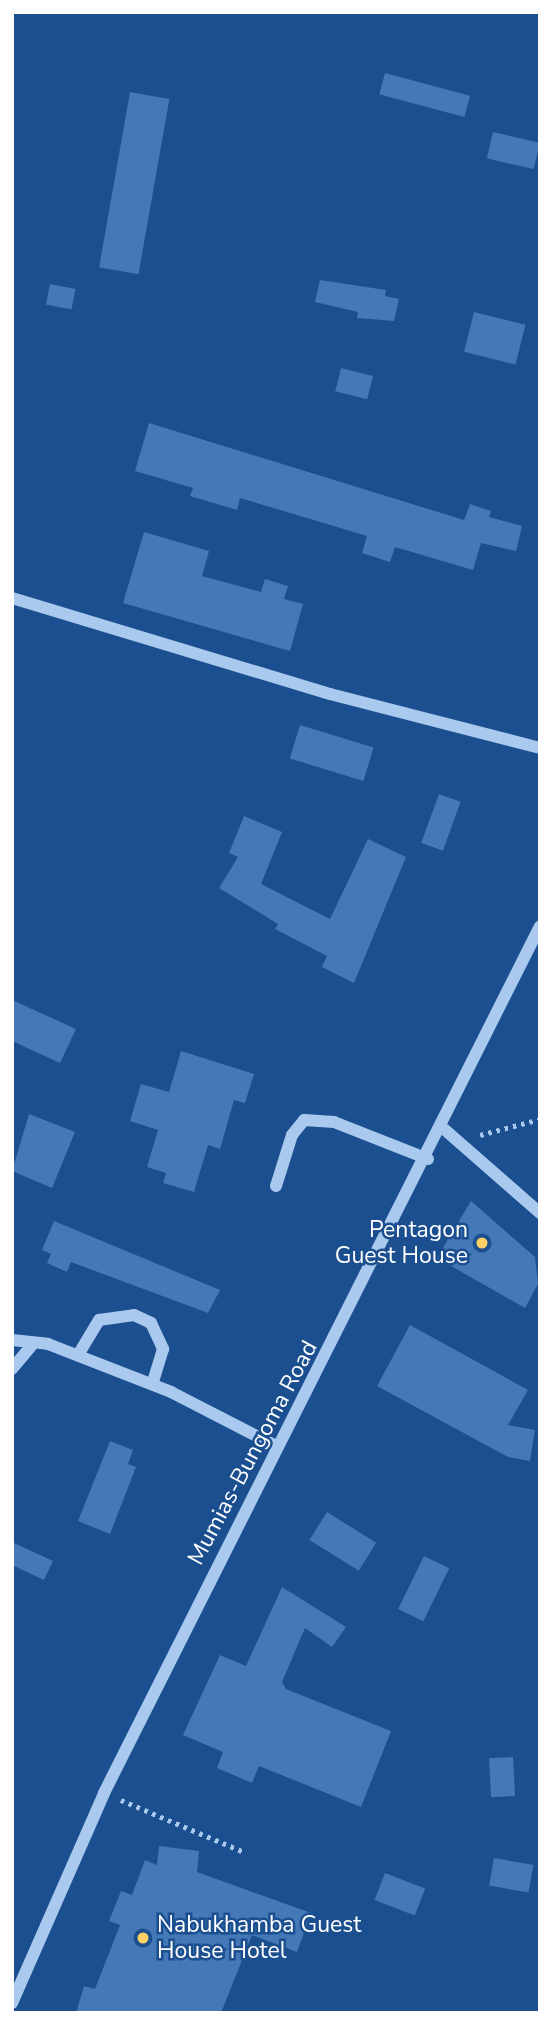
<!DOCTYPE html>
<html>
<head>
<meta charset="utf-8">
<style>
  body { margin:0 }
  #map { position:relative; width:552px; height:2025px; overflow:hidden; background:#1b4f8f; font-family:"Nunito Sans",sans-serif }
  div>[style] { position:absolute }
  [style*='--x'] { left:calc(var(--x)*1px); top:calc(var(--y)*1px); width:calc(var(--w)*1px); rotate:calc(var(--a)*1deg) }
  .building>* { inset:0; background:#4478b7; transform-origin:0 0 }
  .path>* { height:4.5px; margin-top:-2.25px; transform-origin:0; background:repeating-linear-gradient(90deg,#a9c9ee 0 3.5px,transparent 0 8.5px) }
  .minor>* { height:12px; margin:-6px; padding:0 6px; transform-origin:6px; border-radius:6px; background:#a9c9ee }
  .dots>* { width:19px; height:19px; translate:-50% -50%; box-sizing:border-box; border:4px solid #1b4f8f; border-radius:50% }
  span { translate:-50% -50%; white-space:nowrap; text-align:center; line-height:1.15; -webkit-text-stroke:5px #1b4f8f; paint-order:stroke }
  .poi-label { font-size:23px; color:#fff }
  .right { translate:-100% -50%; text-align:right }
  .left { translate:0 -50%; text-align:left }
  .street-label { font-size:23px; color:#fff }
  .frame { position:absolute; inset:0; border:14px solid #fff; pointer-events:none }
</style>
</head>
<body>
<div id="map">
  <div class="building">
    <i style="left:385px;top:73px;width:88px;height:22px;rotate:15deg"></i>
    <i style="left:130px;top:92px;width:40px;height:178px;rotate:10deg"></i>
    <i style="left:493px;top:132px;width:48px;height:27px;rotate:13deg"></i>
    <i style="clip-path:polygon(320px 280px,386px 290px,385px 296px,399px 299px,394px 321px,357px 318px,358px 312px,315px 302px)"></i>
    <i style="left:50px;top:284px;width:26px;height:21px;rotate:11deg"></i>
    <i style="left:474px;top:312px;width:53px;height:41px;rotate:14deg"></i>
    <i style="left:341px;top:368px;width:33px;height:24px;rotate:14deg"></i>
    <i style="clip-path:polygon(149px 423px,464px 520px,470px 504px,491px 511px,489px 517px,522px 526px,516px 551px,481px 543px,473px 570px,395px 547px,390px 562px,362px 553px,367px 536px,240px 498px,237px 510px,190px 496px,193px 488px,135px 471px)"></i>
    <i style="clip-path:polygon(144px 532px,209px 551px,202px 576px,261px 592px,265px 579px,288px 586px,284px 599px,303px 604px,290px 651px,123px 603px)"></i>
    <i style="left:300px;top:725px;width:77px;height:35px;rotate:17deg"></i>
    <i style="left:439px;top:794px;width:23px;height:52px;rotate:20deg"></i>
    <i style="clip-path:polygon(244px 816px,282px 832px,261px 884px,330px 919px,368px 839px,406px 857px,354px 983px,322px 967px,327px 956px,275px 929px,278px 924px,219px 888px,238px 857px,229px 853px)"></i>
    <i style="clip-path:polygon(12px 1000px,76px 1029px,60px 1063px,12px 1041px)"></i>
    <i style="clip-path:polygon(181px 1051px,254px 1074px,245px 1103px,234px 1100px,220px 1149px,208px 1145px,194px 1192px,163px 1183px,166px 1173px,147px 1167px,158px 1130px,130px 1121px,141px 1084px,169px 1092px)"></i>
    <i style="clip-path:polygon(29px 1114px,75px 1132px,52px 1188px,12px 1171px)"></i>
    <i style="clip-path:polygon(471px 1201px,535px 1257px,538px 1284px,525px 1308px,437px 1258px)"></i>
    <i style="clip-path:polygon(54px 1221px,220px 1290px,208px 1313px,71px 1262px,67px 1272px,47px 1263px,51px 1254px,42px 1250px)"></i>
    <i style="clip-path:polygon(410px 1325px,528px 1390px,508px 1425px,535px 1430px,530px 1461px,508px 1457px,377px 1386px)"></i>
    <i style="clip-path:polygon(110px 1441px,133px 1450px,128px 1464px,136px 1467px,110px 1534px,78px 1521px)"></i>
    <i style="left:327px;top:1512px;width:58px;height:33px;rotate:32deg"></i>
    <i style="clip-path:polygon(12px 1542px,53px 1561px,44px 1580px,12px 1565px)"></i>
    <i style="left:424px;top:1556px;width:28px;height:59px;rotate:26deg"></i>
    <i style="clip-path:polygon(282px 1587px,346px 1627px,332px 1647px,305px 1628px,282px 1682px,286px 1689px,391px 1731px,361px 1807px,259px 1766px,252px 1783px,217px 1768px,223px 1752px,183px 1735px,220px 1655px,246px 1666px)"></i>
    <i style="left:513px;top:1757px;width:39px;height:24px;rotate:87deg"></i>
    <i style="clip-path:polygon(159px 1846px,199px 1851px,197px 1872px,311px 1913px,297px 1952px,252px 1935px,221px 2013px,76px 2013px,84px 1986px,95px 1989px,120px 1925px,109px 1921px,121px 1891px,132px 1895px,145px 1860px,157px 1865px)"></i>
    <i style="left:494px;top:1858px;width:40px;height:28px;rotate:10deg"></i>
    <i style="left:385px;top:1873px;width:43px;height:29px;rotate:21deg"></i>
  </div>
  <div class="path">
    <i style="--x:480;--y:1135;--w:62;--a:-14.9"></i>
    <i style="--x:121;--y:1800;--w:134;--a:22.9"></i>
  </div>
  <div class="minor">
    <i style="--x:12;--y:598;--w:332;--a:16.8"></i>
    <i style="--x:330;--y:694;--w:217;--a:14.4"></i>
    <i style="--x:444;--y:1129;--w:128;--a:41.2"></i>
    <i style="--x:276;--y:1186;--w:53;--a:-72.6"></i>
    <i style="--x:292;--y:1135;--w:19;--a:-51"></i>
    <i style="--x:304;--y:1120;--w:30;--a:4"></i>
    <i style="--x:334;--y:1122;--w:101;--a:21.5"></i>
    <i style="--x:12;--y:1340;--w:36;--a:6"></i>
    <i style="--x:48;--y:1344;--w:132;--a:21.3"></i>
    <i style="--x:171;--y:1392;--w:120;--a:27.2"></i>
    <i style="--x:78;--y:1355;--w:41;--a:-59"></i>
    <i style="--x:99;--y:1320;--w:35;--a:-8"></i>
    <i style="--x:134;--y:1315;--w:19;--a:25"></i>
    <i style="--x:151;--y:1323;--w:29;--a:65"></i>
    <i style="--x:163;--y:1349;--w:37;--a:107"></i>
    <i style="--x:12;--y:1369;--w:33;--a:-50"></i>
    <i style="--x:12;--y:2003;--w:229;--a:-66.3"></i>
    <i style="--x:104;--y:1793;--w:970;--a:-63.3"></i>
  </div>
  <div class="dots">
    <i style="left:482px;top:1243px;background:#ffd166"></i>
    <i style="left:143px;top:1938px;background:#ffd166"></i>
  </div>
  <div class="poi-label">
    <span class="right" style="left:468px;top:1243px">Pentagon<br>Guest House</span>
    <span class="left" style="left:157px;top:1938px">Nabukhamba Guest<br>House Hotel</span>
  </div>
  <div class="street-label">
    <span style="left:253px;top:1453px;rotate:-62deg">Mumias-Bungoma Road</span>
  </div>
  <div class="frame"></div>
</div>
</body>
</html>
